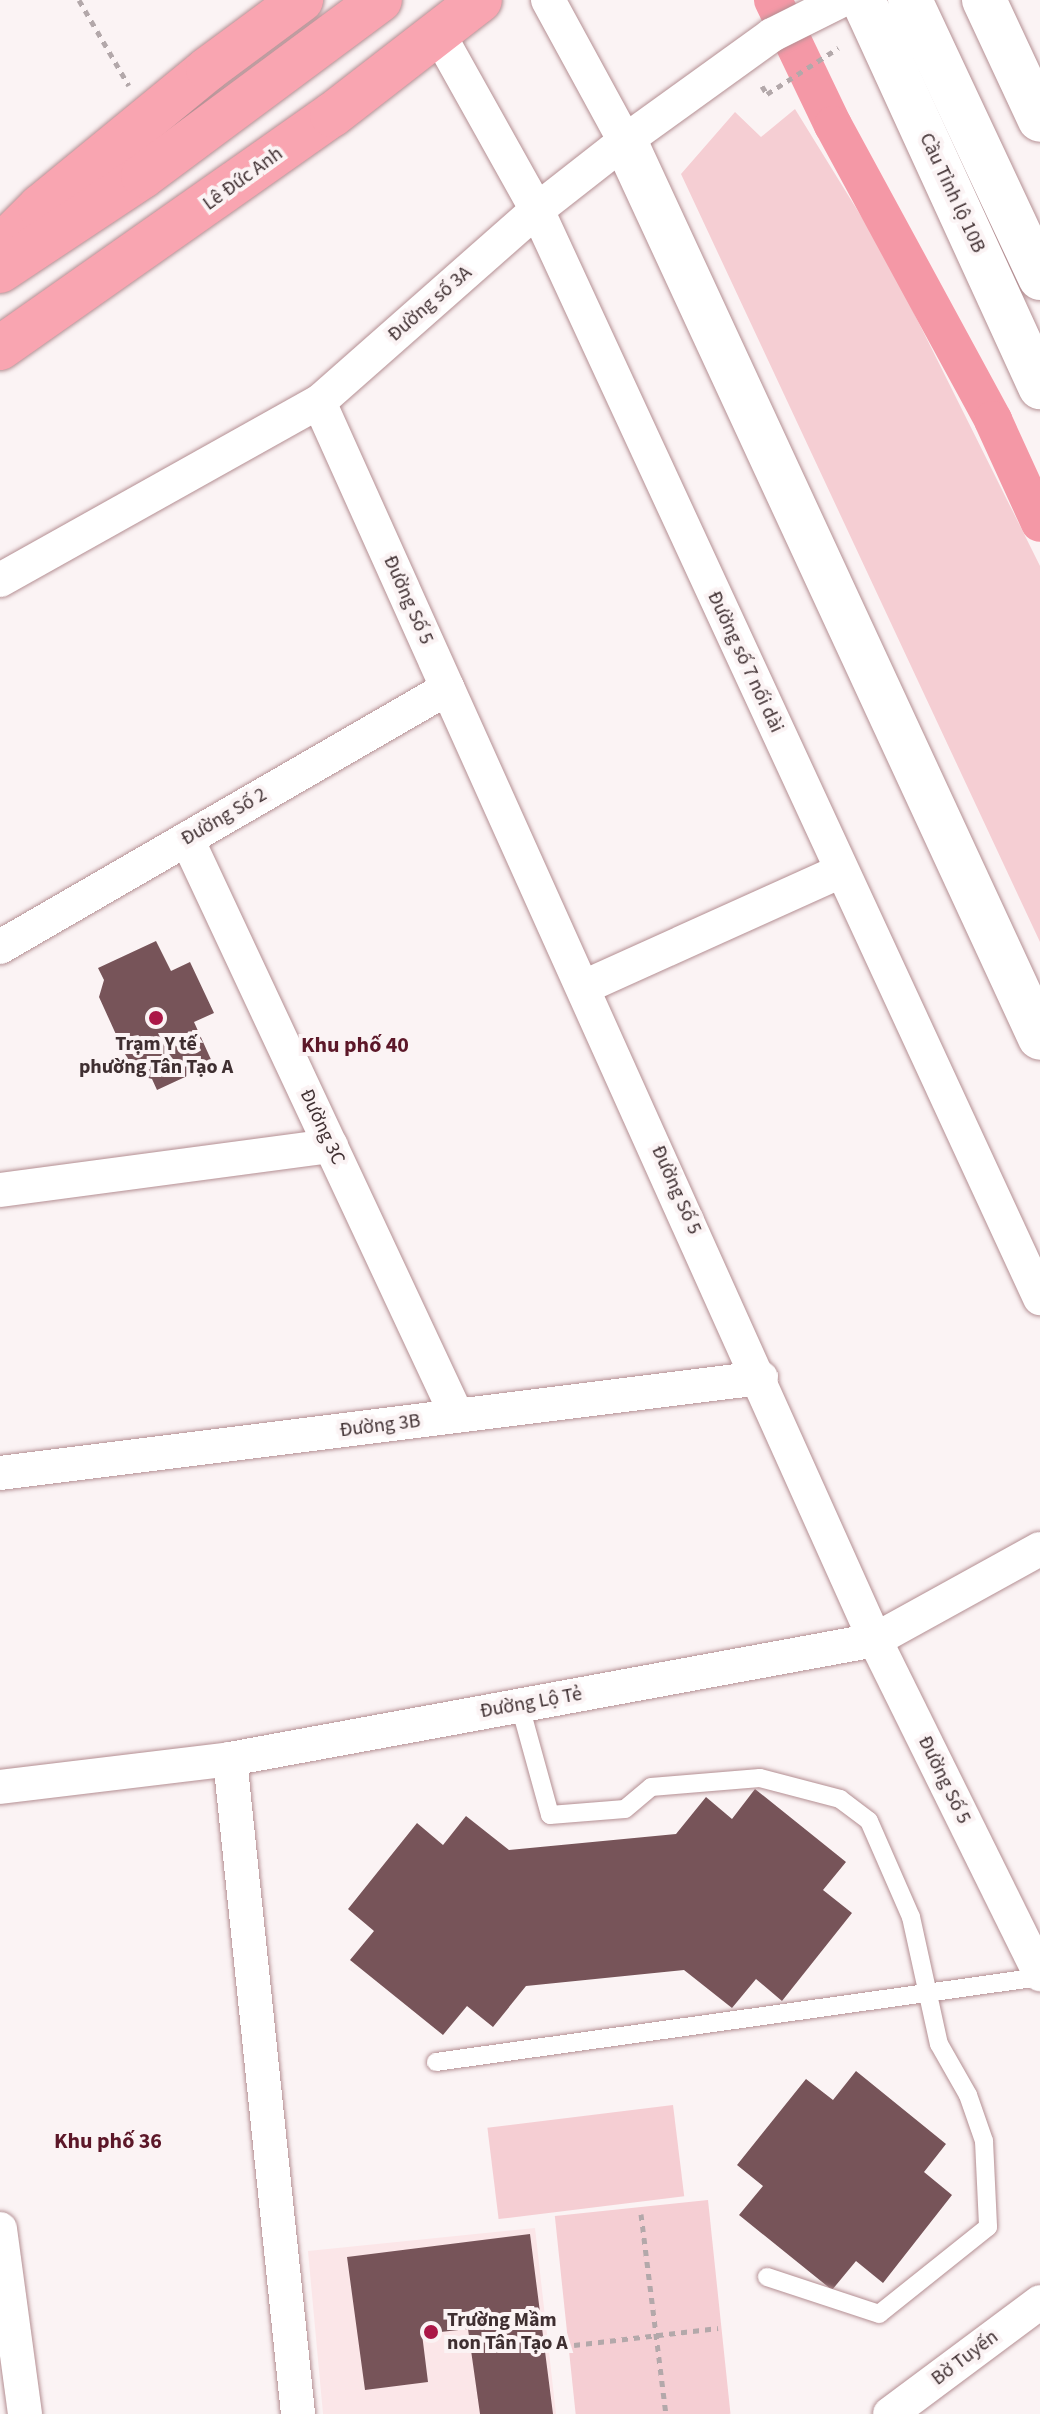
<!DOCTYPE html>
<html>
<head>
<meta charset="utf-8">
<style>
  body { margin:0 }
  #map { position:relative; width:1040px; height:2414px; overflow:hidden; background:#fbf3f4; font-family:"Source Sans 3",sans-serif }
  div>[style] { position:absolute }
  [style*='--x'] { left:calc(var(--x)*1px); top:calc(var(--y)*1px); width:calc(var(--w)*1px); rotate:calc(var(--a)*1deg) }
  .built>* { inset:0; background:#fbe6e8 }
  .green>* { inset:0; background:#f5ced3; transform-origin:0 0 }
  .canal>* { height:38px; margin:-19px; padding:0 19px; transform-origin:19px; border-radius:19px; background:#f498a6 }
  .building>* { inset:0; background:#775459 }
  .path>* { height:5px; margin-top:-2.5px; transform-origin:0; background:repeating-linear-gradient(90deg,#b3a8aa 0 6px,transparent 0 12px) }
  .roads { filter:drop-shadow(0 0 2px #b48f93) drop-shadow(0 0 2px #b48f93) }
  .lane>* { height:18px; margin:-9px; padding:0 9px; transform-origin:9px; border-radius:9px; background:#fff }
  .street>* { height:34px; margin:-17px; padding:0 17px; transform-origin:17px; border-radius:17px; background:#fff }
  .secondary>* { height:44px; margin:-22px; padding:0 22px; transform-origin:22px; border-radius:22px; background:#fff }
  .highway>* { height:44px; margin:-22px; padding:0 22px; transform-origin:22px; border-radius:22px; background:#f9a5b1 }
  .dots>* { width:22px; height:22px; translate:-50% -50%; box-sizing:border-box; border:4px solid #fbf3f4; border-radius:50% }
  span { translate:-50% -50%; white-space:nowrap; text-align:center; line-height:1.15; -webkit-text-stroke:8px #fbf3f4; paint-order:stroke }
  .street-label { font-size:20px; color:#3f2f31 }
  .poi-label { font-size:20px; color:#3f2f31; font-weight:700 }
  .left { translate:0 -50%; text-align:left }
  .neighbourhood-label { font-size:22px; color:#5c1728; font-weight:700 }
</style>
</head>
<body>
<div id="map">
  <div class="built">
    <i style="clip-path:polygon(535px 2228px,556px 2414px,323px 2414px,308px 2251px)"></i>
  </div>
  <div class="green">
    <i style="clip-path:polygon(795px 109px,885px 255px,1040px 566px,1040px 942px,681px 174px,735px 112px,761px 137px)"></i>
    <i style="left:673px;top:2105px;width:92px;height:187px;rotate:83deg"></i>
    <i style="left:708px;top:2200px;width:215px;height:154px;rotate:84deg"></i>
  </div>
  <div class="canal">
    <i style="--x:773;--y:0;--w:139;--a:64.4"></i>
    <i style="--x:833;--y:125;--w:336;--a:61.5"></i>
    <i style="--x:993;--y:420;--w:113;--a:65.5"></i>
  </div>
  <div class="building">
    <i style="clip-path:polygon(156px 941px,171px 971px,190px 962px,214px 1013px,194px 1022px,213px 1064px,157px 1090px,152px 1079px,134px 1074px,99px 997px,104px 980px,98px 968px)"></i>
    <i style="clip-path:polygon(755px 1789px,846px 1862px,823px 1890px,852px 1913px,782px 2001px,756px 1979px,732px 2008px,684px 1970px,526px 1986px,493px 2027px,467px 2006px,443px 2035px,350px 1960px,374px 1931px,348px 1909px,417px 1823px,443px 1845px,466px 1816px,509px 1850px,676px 1834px,706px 1797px,732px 1819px)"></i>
    <i style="clip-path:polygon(856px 2071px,946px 2144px,924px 2172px,952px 2195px,883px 2283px,856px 2261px,832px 2290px,739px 2215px,763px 2186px,737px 2165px,806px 2079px,833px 2100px)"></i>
    <i style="clip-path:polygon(530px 2234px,553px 2414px,480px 2414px,468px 2329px,422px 2334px,428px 2382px,365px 2390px,347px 2257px)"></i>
  </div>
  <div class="path">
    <i style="--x:79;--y:0;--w:99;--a:59.8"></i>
    <i style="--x:762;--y:86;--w:9;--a:58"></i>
    <i style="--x:767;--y:94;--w:85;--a:-32.9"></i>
    <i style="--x:641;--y:2214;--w:202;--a:82.9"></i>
    <i style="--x:574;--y:2345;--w:145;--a:-6.7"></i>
  </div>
  <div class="roads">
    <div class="lane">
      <i style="--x:520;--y:1706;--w:113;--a:74.6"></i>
      <i style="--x:550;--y:1815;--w:75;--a:-4.6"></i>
      <i style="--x:625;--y:1809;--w:34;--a:-40"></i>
      <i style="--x:651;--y:1787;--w:109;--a:-4.7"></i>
      <i style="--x:760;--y:1778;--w:83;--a:14.7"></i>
      <i style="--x:840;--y:1799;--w:36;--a:37"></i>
      <i style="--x:869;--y:1821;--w:105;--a:66.4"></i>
      <i style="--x:911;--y:1917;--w:130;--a:77.6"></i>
      <i style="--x:939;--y:2044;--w:59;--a:60.4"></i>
      <i style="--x:968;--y:2095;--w:49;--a:70.8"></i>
      <i style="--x:984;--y:2141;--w:86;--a:87.3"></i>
      <i style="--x:988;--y:2227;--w:139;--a:141.4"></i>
      <i style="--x:879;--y:2314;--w:118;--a:-161.7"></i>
      <i style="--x:436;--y:2062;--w:610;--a:-8.01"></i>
    </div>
    <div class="street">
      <i style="--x:548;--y:0;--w:161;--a:61.4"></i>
      <i style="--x:438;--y:33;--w:203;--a:60.8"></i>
      <i style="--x:537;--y:210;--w:1199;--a:65.19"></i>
      <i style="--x:319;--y:402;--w:1357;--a:65.81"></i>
      <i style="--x:875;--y:1640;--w:373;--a:63.7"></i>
      <i style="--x:0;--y:580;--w:365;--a:-29.2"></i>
      <i style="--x:319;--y:402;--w:290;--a:-41.4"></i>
      <i style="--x:537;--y:210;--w:112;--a:-38.1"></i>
      <i style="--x:625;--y:141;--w:181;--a:-35.8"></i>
      <i style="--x:772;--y:35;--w:78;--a:-26.6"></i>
      <i style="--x:187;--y:839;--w:637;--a:64.92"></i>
      <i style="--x:0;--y:947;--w:517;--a:-30.03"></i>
      <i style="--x:584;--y:987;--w:282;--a:-24.3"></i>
      <i style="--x:0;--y:1190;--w:334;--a:-7.6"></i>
      <i style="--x:0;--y:1473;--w:767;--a:-7.12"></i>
      <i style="--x:230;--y:1759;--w:659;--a:84.07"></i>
      <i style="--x:0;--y:1787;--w:232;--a:-6.9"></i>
      <i style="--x:230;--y:1759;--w:656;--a:-10.45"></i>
      <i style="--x:875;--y:1640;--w:188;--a:-28.9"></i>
      <i style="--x:0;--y:2229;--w:187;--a:82.3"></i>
      <i style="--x:890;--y:2414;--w:187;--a:-36.7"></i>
    </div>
    <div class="secondary">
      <i style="--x:863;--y:0;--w:426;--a:65.4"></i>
      <i style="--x:910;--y:0;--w:307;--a:64.9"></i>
      <i style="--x:984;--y:0;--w:132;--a:65"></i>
      <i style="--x:625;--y:141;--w:988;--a:65.17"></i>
    </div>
    <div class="highway">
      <i style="--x:0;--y:247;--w:57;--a:-45"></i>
      <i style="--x:40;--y:207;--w:217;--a:-39.4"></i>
      <i style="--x:208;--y:69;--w:116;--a:-36.6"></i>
      <i style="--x:0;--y:271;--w:172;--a:-33.6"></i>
      <i style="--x:143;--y:176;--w:295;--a:-36.6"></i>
      <i style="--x:0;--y:348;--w:406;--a:-35.1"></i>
      <i style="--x:332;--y:115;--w:187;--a:-37.8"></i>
    </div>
  </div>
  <div class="dots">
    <i style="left:156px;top:1018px;background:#ab1747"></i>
    <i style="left:431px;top:2332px;background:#ab1747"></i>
  </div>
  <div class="street-label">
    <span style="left:243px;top:179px;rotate:-36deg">Lê Đức Anh</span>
    <span style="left:952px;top:193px;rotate:65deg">Cầu Tỉnh lộ 10B</span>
    <span style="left:430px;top:304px;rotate:-41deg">Đường số 3A</span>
    <span style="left:408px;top:600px;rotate:66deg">Đường Số 5</span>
    <span style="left:745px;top:662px;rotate:65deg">Đường số 7 nối dài</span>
    <span style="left:224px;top:817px;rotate:-30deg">Đường Số 2</span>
    <span style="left:322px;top:1127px;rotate:65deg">Đường 3C</span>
    <span style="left:676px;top:1190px;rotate:66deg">Đường Số 5</span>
    <span style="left:380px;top:1426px;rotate:-7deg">Đường 3B</span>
    <span style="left:531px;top:1703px;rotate:-10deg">Đường Lộ Tẻ</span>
    <span style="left:944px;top:1780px;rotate:64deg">Đường Số 5</span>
    <span style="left:965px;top:2358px;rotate:-37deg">Bờ Tuyến</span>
  </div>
  <div class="poi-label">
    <span style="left:156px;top:1056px">Trạm Y tế<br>phường Tân Tạo A</span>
    <span class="left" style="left:447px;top:2332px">Trường Mầm<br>non Tân Tạo A</span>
  </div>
  <div class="neighbourhood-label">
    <span style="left:355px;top:1046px">Khu phố 40</span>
    <span style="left:108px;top:2142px">Khu phố 36</span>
  </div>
</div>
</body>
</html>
